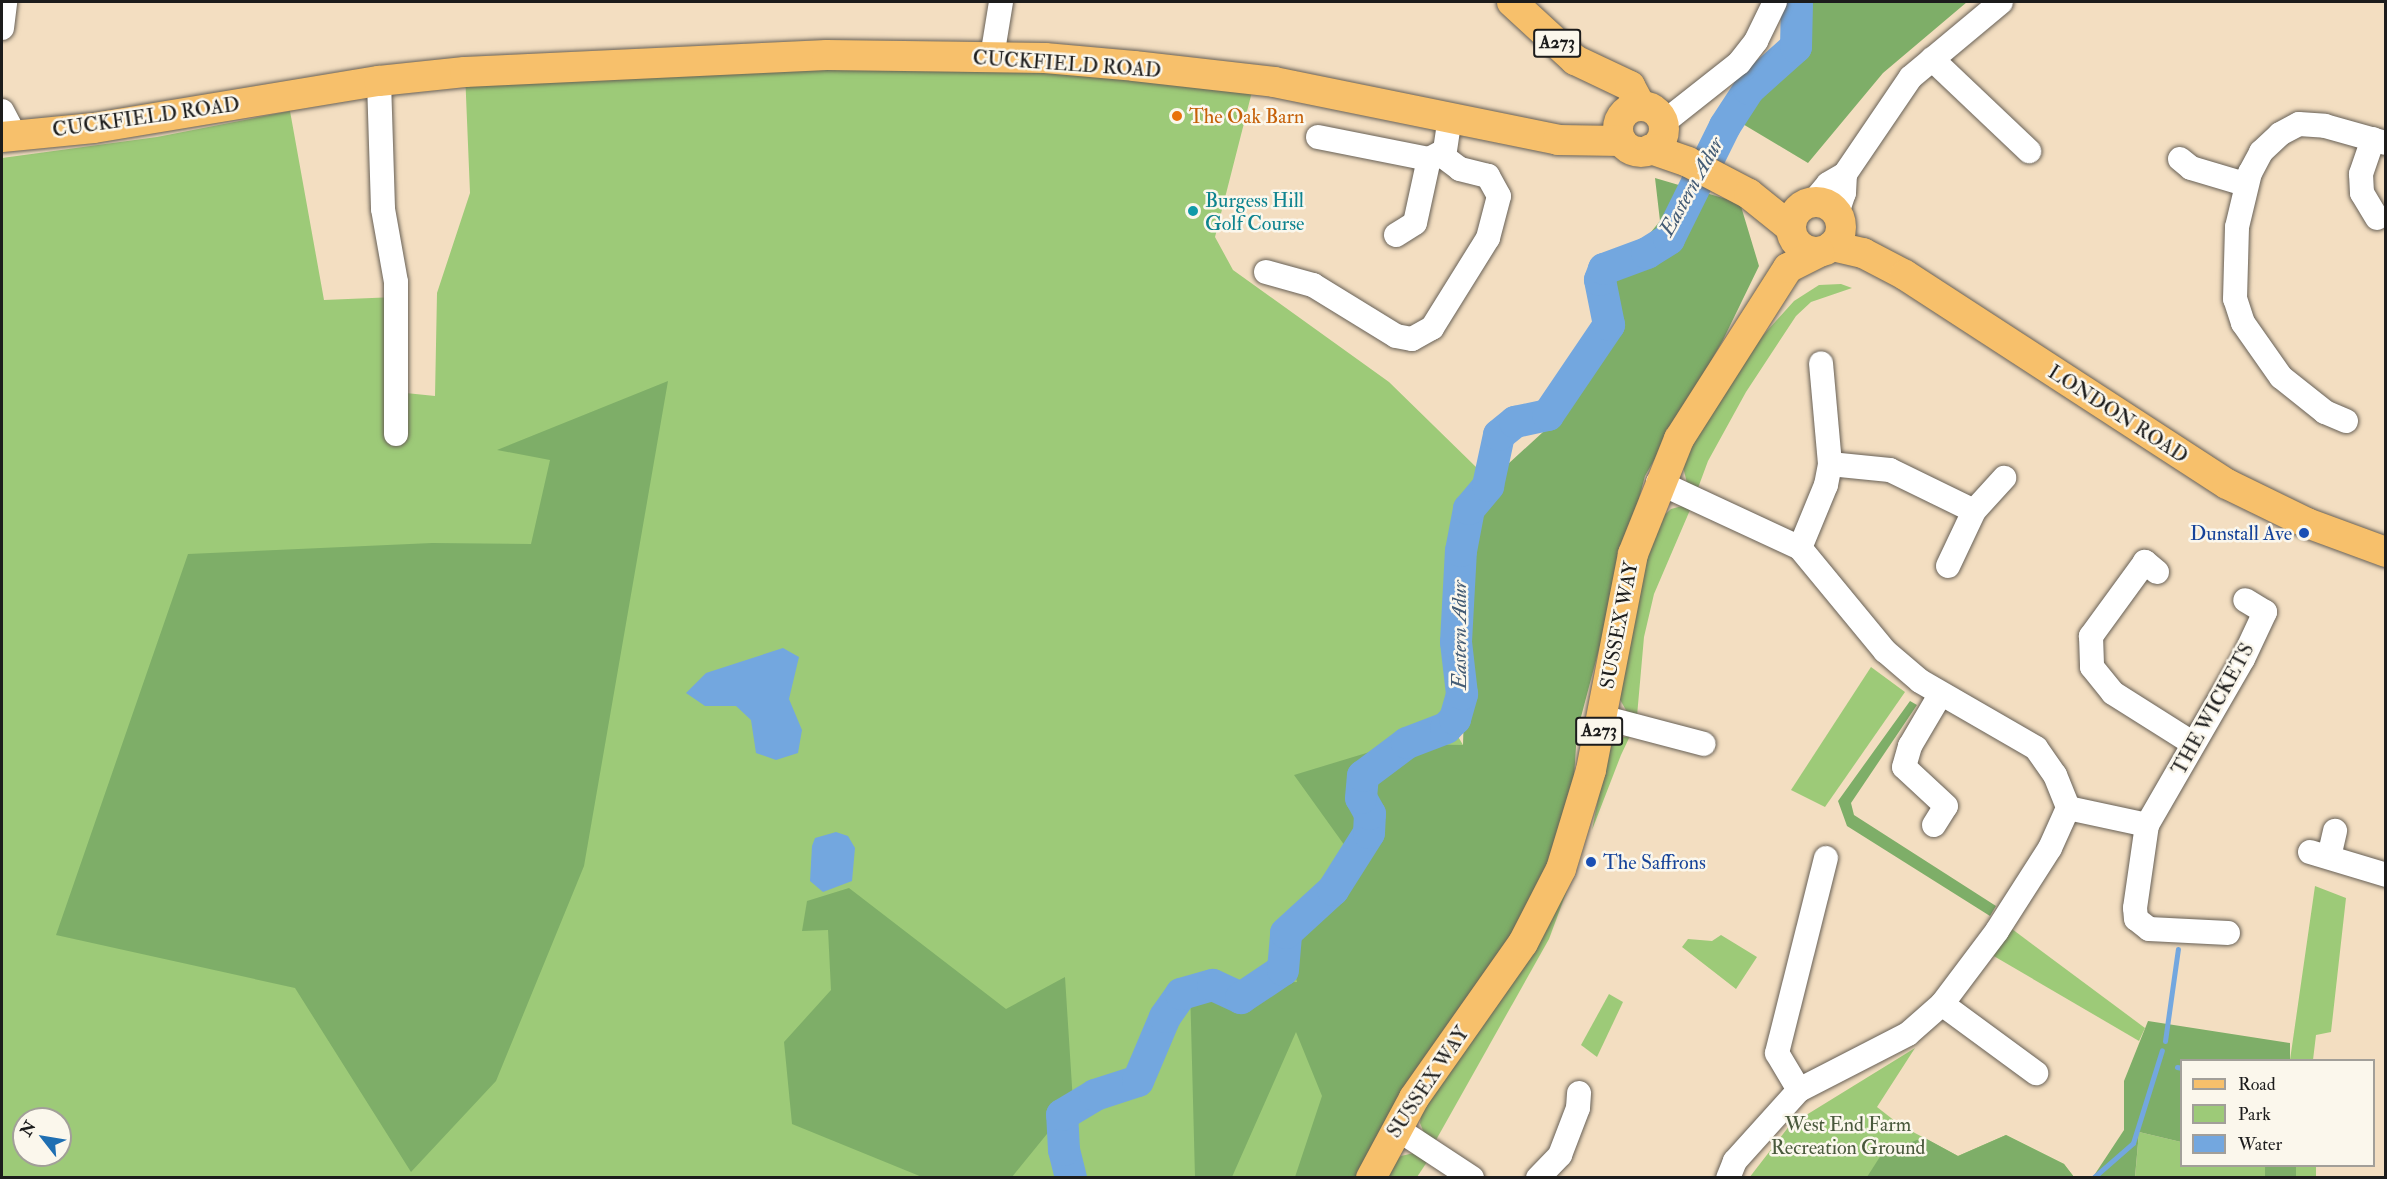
<!DOCTYPE html>
<html>
<head>
<meta charset="utf-8">
<style>
  body { margin:0 }
  #map { position:relative; width:2387px; height:1179px; overflow:hidden; background:#f3dec1; font-family:"IM FELL Double Pica",serif }
  div>[style] { position:absolute }
  [style*='--x'] { left:calc(var(--x)*1px); top:calc(var(--y)*1px); width:calc(var(--w)*1px); rotate:calc(var(--a)*1deg) }
  .green>* { inset:0; background:#9dca78; transform-origin:0 0 }
  .forest>* { inset:0; background:#7eae68; transform-origin:0 0 }
  .water>* { inset:0; background:#73a7df }
  .stream>* { height:5px; margin:-2.5px; padding:0 2.5px; transform-origin:2.5px; border-radius:2.5px; background:#73a7df }
  .river>* { height:32px; margin:-16px; padding:0 16px; transform-origin:16px; border-radius:16px; background:#73a7df }
  .roads { filter:drop-shadow(0 0 2px #676056) drop-shadow(0 0 2px #676056) }
  .minor>* { height:24px; margin:-12px; padding:0 12px; transform-origin:12px; border-radius:12px; background:#fff }
  .major>* { height:30px; margin:-15px; padding:0 15px; transform-origin:15px; border-radius:15px; background:#f7c06b }
  .major>.ring { margin:-15px; padding:0; box-sizing:content-box; background:none; border:30px solid #f7c06b; border-radius:50% }
  .dots>* { width:16px; height:16px; translate:-50% -50%; box-sizing:border-box; border:3px solid #fbf7ec; border-radius:50% }
  span { translate:-50% -50%; white-space:nowrap; text-align:center; line-height:1.15; -webkit-text-stroke:5px #fbf7ec; paint-order:stroke }
  .shield-label span { padding:2px 4px; background:#fbf7ec; border:2px solid; border-radius:4px; -webkit-text-stroke-width:0 }
  .shield-label { font-size:18px; color:#1c1c1c; font-weight:700 }
  .street-label { font-size:20px; color:#1c1c1c }
  .food-label { font-size:20px; color:#c56008 }
  .left { translate:0 -50%; text-align:left }
  .culture-label { font-size:20px; color:#0d838f }
  .transit-label { font-size:20px; color:#164399 }
  .right { translate:-100% -50%; text-align:right }
  .park-label { font-size:20px; color:#49593c }
  .water-label { font-size:21px; color:#435b74; font-style:italic }
  .frame { position:absolute; inset:0; border:3px solid #1c1c1c; pointer-events:none }
  .legend { position:absolute; left:2180px; top:1059px; width:195px; height:108px; box-sizing:border-box; background:#fbf7ec; border:2px solid #a29f99; margin:0; padding:8px 10px; list-style:none; font-size:18px; color:#1c1c1c }
  .legend li { display:flex; align-items:center; gap:12px; height:30px }
  .legend b { width:30px; border:2px solid #a29f99 }
  .north { position:absolute; left:12px; top:1107px; width:60px; height:60px; box-sizing:border-box; background:#fbf7ec; border:2px solid #a29f99; border-radius:50%; rotate:301deg; font-size:16px; font-weight:700; line-height:24px; text-align:center; color:#1c1c1c }
  .north::after { content:''; display:block; margin:auto; width:21px; height:27px; background:#1f6fb2; clip-path:polygon(50% 0,100% 100%,50% 72%,0 100%) }
</style>
</head>
<body>
<div id="map">
  <div class="green">
    <i style="clip-path:polygon(evenodd,705px 59px,1255px 80px,1215px 237px,1233px 270px,1389px 382px,1477px 468px,1456px 733px,1463px 745px,1304px 1177px,2px 1177px,2px 158px,157px 137px,290px 111px,324px 300px,396px 297px,396px 392px,435px 396px,437px 293px,470px 193px,465px 72px,705px 59px,24px 1119px,60px 1119px,60px 1155px,24px 1155px,24px 1119px)"></i>
    <i style="clip-path:polygon(1841px 284px,1852px 288px,1811px 302px,1796px 316px,1746px 392px,1708px 461px,1698px 488px,1687px 483px,1682px 463px,1749px 351px,1794px 301px,1819px 285px)"></i>
    <i style="clip-path:polygon(1682px 506px,1690px 510px,1654px 594px,1644px 637px,1637px 716px,1627px 712px,1618px 696px,1652px 536px,1659px 520px,1671px 509px)"></i>
    <i style="clip-path:polygon(1871px 667px,1905px 692px,1825px 807px,1791px 790px)"></i>
    <i style="clip-path:polygon(1630px 736px,1621px 755px,1592px 830px,1608px 748px,1618px 738px)"></i>
    <i style="clip-path:polygon(1569px 885px,1549px 939px,1436px 1140px,1424px 1133px,1420px 1123px,1423px 1105px)"></i>
    <i style="clip-path:polygon(2315px 886px,2346px 898px,2331px 1032px,2316px 1035px,2313px 1060px,2290px 1060px)"></i>
    <i style="clip-path:polygon(2012px 929px,2145px 1028px,2139px 1041px,1992px 955px)"></i>
    <i style="clip-path:polygon(1721px 935px,1757px 957px,1736px 989px,1682px 947px,1688px 939px,1712px 941px)"></i>
    <i style="clip-path:polygon(1609px 994px,1623px 1002px,1597px 1057px,1581px 1045px)"></i>
    <i style="clip-path:polygon(1915px 1048px,1877px 1107px,1900px 1125px,1958px 1156px,2006px 1135px,2064px 1164px,2074px 1177px,1749px 1178px,1790px 1125px)"></i>
    <i style="clip-path:polygon(2139px 1132px,2181px 1142px,2182px 1166px,2265px 1166px,2265px 1177px,2135px 1178px)"></i>
    <i style="clip-path:polygon(1418px 1152px,1429px 1159px,1417px 1177px,1386px 1178px,1390px 1166px,1401px 1156px)"></i>
    <i style="left:2296px;top:1166px;width:20px;height:11px"></i>
  </div>
  <div class="forest">
    <i style="clip-path:polygon(1796px 2px,1967px 2px,1883px 73px,1808px 163px,1731px 117px,1798px 51px)"></i>
    <i style="clip-path:polygon(1655px 178px,1740px 203px,1759px 266px,1723px 340px,1645px 476px,1577px 732px,1570px 838px,1367px 1177px,1295px 1177px,1322px 1096px,1296px 1032px,1232px 1177px,1195px 1177px,1190px 986px,1297px 982px,1283px 922px,1350px 853px,1294px 775px,1396px 744px,1463px 745px,1466px 636px,1460px 555px,1483px 487px,1543px 432px,1620px 311px,1615px 276px,1660px 221px)"></i>
    <i style="clip-path:polygon(668px 381px,584px 866px,496px 1081px,411px 1172px,295px 988px,56px 935px,188px 554px,432px 543px,531px 544px,550px 460px,497px 450px)"></i>
    <i style="clip-path:polygon(1910px 701px,1917px 705px,1851px 803px,1854px 815px,1996px 906px,1990px 916px,1847px 826px,1838px 801px)"></i>
    <i style="clip-path:polygon(849px 888px,1006px 1009px,1065px 977px,1073px 1102px,1012px 1177px,922px 1177px,792px 1124px,784px 1042px,831px 990px,828px 930px,802px 931px,807px 901px)"></i>
    <i style="clip-path:polygon(2148px 1021px,2290px 1043px,2290px 1060px,2182px 1060px,2181px 1142px,2139px 1132px,2135px 1177px,2093px 1177px,2124px 1130px,2124px 1081px)"></i>
    <i style="clip-path:polygon(2006px 1135px,2064px 1164px,2074px 1177px,1867px 1177px,1883px 1152px,1917px 1140px,1925px 1138px,1958px 1156px)"></i>
    <i style="left:2265px;top:1166px;width:31px;height:11px"></i>
  </div>
  <div class="water">
    <i style="clip-path:polygon(783px 648px,799px 657px,789px 699px,802px 730px,798px 753px,776px 760px,756px 753px,751px 720px,736px 706px,705px 706px,686px 693px,706px 673px)"></i>
    <i style="clip-path:polygon(836px 832px,848px 836px,855px 848px,852px 881px,823px 892px,810px 881px,812px 846px,815px 838px)"></i>
  </div>
  <div class="stream">
    <i style="--x:2165;--y:1041;--w:93;--a:-82"></i>
    <i style="--x:2177;--y:1067;--w:5;--a:11"></i>
    <i style="--x:2093;--y:1178;--w:53;--a:-41.2"></i>
    <i style="--x:2133;--y:1143;--w:97;--a:-72.7"></i>
  </div>
  <div class="river">
    <i style="--x:1071;--y:1178;--w:29;--a:-104"></i>
    <i style="--x:1064;--y:1150;--w:35;--a:-93"></i>
    <i style="--x:1062;--y:1115;--w:39;--a:-31"></i>
    <i style="--x:1095;--y:1095;--w:45;--a:-18"></i>
    <i style="--x:1138;--y:1081;--w:69;--a:-67.1"></i>
    <i style="--x:1165;--y:1017;--w:28;--a:-55"></i>
    <i style="--x:1181;--y:994;--w:33;--a:-16"></i>
    <i style="--x:1213;--y:985;--w:31;--a:25"></i>
    <i style="--x:1241;--y:998;--w:50;--a:-33.7"></i>
    <i style="--x:1283;--y:970;--w:37;--a:-85"></i>
    <i style="--x:1286;--y:933;--w:64;--a:-42.5"></i>
    <i style="--x:1333;--y:890;--w:67;--a:-57.7"></i>
    <i style="--x:1369;--y:833;--w:19;--a:-87"></i>
    <i style="--x:1370;--y:814;--w:18;--a:-119"></i>
    <i style="--x:1361;--y:798;--w:22;--a:-85"></i>
    <i style="--x:1363;--y:776;--w:55;--a:-36.9"></i>
    <i style="--x:1407;--y:743;--w:42;--a:-21"></i>
    <i style="--x:1446;--y:728;--w:13;--a:-45"></i>
    <i style="--x:1455;--y:719;--w:26;--a:-74"></i>
    <i style="--x:1462;--y:694;--w:52;--a:-96.6"></i>
    <i style="--x:1456;--y:642;--w:91;--a:-86.9"></i>
    <i style="--x:1461;--y:551;--w:43;--a:-79.2"></i>
    <i style="--x:1469;--y:509;--w:30;--a:-50"></i>
    <i style="--x:1488;--y:486;--w:52;--a:-77.8"></i>
    <i style="--x:1499;--y:435;--w:21;--a:-39"></i>
    <i style="--x:1515;--y:422;--w:34;--a:-12"></i>
    <i style="--x:1548;--y:415;--w:109;--a:-55.9"></i>
    <i style="--x:1609;--y:325;--w:46;--a:-101.3"></i>
    <i style="--x:1600;--y:280;--w:12;--a:-70"></i>
    <i style="--x:1604;--y:269;--w:46;--a:-20.4"></i>
    <i style="--x:1647;--y:253;--w:26;--a:-32"></i>
    <i style="--x:1669;--y:239;--w:126;--a:-63.6"></i>
    <i style="--x:1725;--y:126;--w:44;--a:-57"></i>
    <i style="--x:1749;--y:89;--w:63;--a:-41.8"></i>
    <i style="--x:1796;--y:47;--w:45;--a:-88.7"></i>
  </div>
  <div class="roads">
    <div class="minor">
      <i style="--x:2;--y:28;--w:26;--a:-83"></i>
      <i style="--x:992;--y:57;--w:56;--a:-80.7"></i>
      <i style="--x:1932;--y:59;--w:134;--a:43.5"></i>
      <i style="--x:379;--y:81;--w:128;--a:88.2"></i>
      <i style="--x:383;--y:209;--w:74;--a:79.9"></i>
      <i style="--x:396;--y:282;--w:152;--a:90"></i>
      <i style="--x:2;--y:111;--w:27;--a:62"></i>
      <i style="--x:1663;--y:123;--w:97;--a:-38.3"></i>
      <i style="--x:1739;--y:63;--w:28;--a:-52"></i>
      <i style="--x:1756;--y:41;--w:43;--a:-64"></i>
      <i style="--x:1318;--y:137;--w:113;--a:11.2"></i>
      <i style="--x:1429;--y:159;--w:17;--a:-28"></i>
      <i style="--x:2373;--y:139;--w:37;--a:109"></i>
      <i style="--x:2361;--y:174;--w:19;--a:87"></i>
      <i style="--x:2362;--y:193;--w:29;--a:59"></i>
      <i style="--x:2180;--y:159;--w:14;--a:39"></i>
      <i style="--x:2191;--y:168;--w:56;--a:16.5"></i>
      <i style="--x:1813;--y:202;--w:23;--a:-50"></i>
      <i style="--x:1828;--y:184;--w:20;--a:-30"></i>
      <i style="--x:1845;--y:174;--w:117;--a:-55.8"></i>
      <i style="--x:1911;--y:77;--w:117;--a:-39.8"></i>
      <i style="--x:1837;--y:213;--w:21;--a:-71"></i>
      <i style="--x:1844;--y:193;--w:19;--a:-87"></i>
      <i style="--x:1396;--y:235;--w:22;--a:-32"></i>
      <i style="--x:1415;--y:223;--w:66;--a:-77.7"></i>
      <i style="--x:1266;--y:272;--w:49;--a:15.5"></i>
      <i style="--x:1313;--y:285;--w:97;--a:31.6"></i>
      <i style="--x:1396;--y:336;--w:16;--a:11"></i>
      <i style="--x:1412;--y:339;--w:23;--a:-29"></i>
      <i style="--x:1432;--y:328;--w:106;--a:-58.1"></i>
      <i style="--x:1488;--y:238;--w:43;--a:-75.3"></i>
      <i style="--x:1499;--y:196;--w:23;--a:-119"></i>
      <i style="--x:1488;--y:176;--w:29;--a:-166"></i>
      <i style="--x:1460;--y:169;--w:20;--a:-143"></i>
      <i style="--x:1444;--y:157;--w:40;--a:-81.5"></i>
      <i style="--x:2346;--y:421;--w:23;--a:-157"></i>
      <i style="--x:2325;--y:412;--w:56;--a:-141.5"></i>
      <i style="--x:2281;--y:377;--w:66;--a:-125.1"></i>
      <i style="--x:2243;--y:323;--w:25;--a:-108"></i>
      <i style="--x:2235;--y:299;--w:72;--a:-88.4"></i>
      <i style="--x:2237;--y:227;--w:56;--a:-76.5"></i>
      <i style="--x:2250;--y:173;--w:24;--a:-62"></i>
      <i style="--x:2261;--y:152;--w:26;--a:-43"></i>
      <i style="--x:2280;--y:134;--w:21;--a:-28"></i>
      <i style="--x:2299;--y:124;--w:26;--a:4"></i>
      <i style="--x:2325;--y:126;--w:63;--a:15.6"></i>
      <i style="--x:1830;--y:464;--w:60;--a:5.7"></i>
      <i style="--x:1890;--y:470;--w:93;--a:26"></i>
      <i style="--x:1658;--y:482;--w:157;--a:24.9"></i>
      <i style="--x:1800;--y:548;--w:134;--a:50.5"></i>
      <i style="--x:1885;--y:651;--w:46;--a:40.6"></i>
      <i style="--x:1920;--y:681;--w:134;--a:30"></i>
      <i style="--x:2036;--y:748;--w:33;--a:55"></i>
      <i style="--x:2055;--y:775;--w:35;--a:68"></i>
      <i style="--x:2068;--y:808;--w:44;--a:114.2"></i>
      <i style="--x:2050;--y:848;--w:98;--a:122.6"></i>
      <i style="--x:1997;--y:931;--w:91;--a:127"></i>
      <i style="--x:1942;--y:1004;--w:45;--a:138.6"></i>
      <i style="--x:1908;--y:1034;--w:123;--a:152.8"></i>
      <i style="--x:1799;--y:1090;--w:96;--a:132"></i>
      <i style="--x:1735;--y:1161;--w:18;--a:112"></i>
      <i style="--x:1800;--y:548;--w:68;--a:-67.6"></i>
      <i style="--x:1826;--y:485;--w:21;--a:-79"></i>
      <i style="--x:1830;--y:464;--w:101;--a:-95.1"></i>
      <i style="--x:1948;--y:566;--w:61;--a:-64.7"></i>
      <i style="--x:1974;--y:511;--w:45;--a:-47.7"></i>
      <i style="--x:2157;--y:572;--w:16;--a:-140"></i>
      <i style="--x:2145;--y:562;--w:92;--a:126.1"></i>
      <i style="--x:2091;--y:636;--w:31;--a:88"></i>
      <i style="--x:2092;--y:667;--w:33;--a:51"></i>
      <i style="--x:2113;--y:693;--w:93;--a:32.3"></i>
      <i style="--x:1601;--y:717;--w:106;--a:14.7"></i>
      <i style="--x:2068;--y:808;--w:81;--a:12.1"></i>
      <i style="--x:1934;--y:825;--w:22;--a:-58"></i>
      <i style="--x:1946;--y:806;--w:57;--a:-137.1"></i>
      <i style="--x:1904;--y:767;--w:22;--a:-74"></i>
      <i style="--x:1910;--y:746;--w:59;--a:-59.5"></i>
      <i style="--x:2310;--y:852;--w:79;--a:16.8"></i>
      <i style="--x:2329;--y:857;--w:27;--a:-77"></i>
      <i style="--x:2228;--y:933;--w:79;--a:-177.1"></i>
      <i style="--x:2149;--y:929;--w:16;--a:-142"></i>
      <i style="--x:2136;--y:919;--w:11;--a:-95"></i>
      <i style="--x:2135;--y:908;--w:84;--a:-81.8"></i>
      <i style="--x:2147;--y:825;--w:192;--a:-60"></i>
      <i style="--x:2243;--y:659;--w:52;--a:-64.9"></i>
      <i style="--x:2265;--y:612;--w:23;--a:-149"></i>
      <i style="--x:1942;--y:1004;--w:117;--a:36.3"></i>
      <i style="--x:1799;--y:1090;--w:43;--a:-120.7"></i>
      <i style="--x:1777;--y:1053;--w:201;--a:-75.9"></i>
      <i style="--x:1396;--y:1128;--w:91;--a:33.3"></i>
      <i style="--x:1538;--y:1178;--w:32;--a:-46"></i>
      <i style="--x:1560;--y:1155;--w:50;--a:-69"></i>
      <i style="--x:1578;--y:1108;--w:15;--a:-86"></i>
    </div>
    <div class="major">
      <i style="--x:1512;--y:2;--w:86;--a:42.6"></i>
      <i style="--x:1575;--y:60;--w:61;--a:25.3"></i>
      <i style="--x:1630;--y:86;--w:21;--a:62"></i>
      <i class="ring" style="left:1618px;top:106px;width:16px;height:16px"></i>
      <i style="--x:2;--y:137;--w:92;--a:-5.6"></i>
      <i style="--x:94;--y:128;--w:289;--a:-9.4"></i>
      <i style="--x:379;--y:81;--w:86;--a:-6"></i>
      <i style="--x:465;--y:72;--w:362;--a:-2.7"></i>
      <i style="--x:827;--y:55;--w:218;--a:0.8"></i>
      <i style="--x:1045;--y:58;--w:89;--a:5.1"></i>
      <i style="--x:1134;--y:66;--w:141;--a:6.5"></i>
      <i style="--x:1274;--y:82;--w:290;--a:11.5"></i>
      <i style="--x:1558;--y:140;--w:63;--a:0.9"></i>
      <i style="--x:1651;--y:149;--w:39;--a:19"></i>
      <i style="--x:1688;--y:162;--w:69;--a:27.7"></i>
      <i style="--x:1749;--y:194;--w:53;--a:38.8"></i>
      <i class="ring" style="left:1791px;top:202px;width:20px;height:20px"></i>
      <i style="--x:1832;--y:246;--w:32;--a:13"></i>
      <i style="--x:1863;--y:253;--w:47;--a:27.6"></i>
      <i style="--x:1905;--y:275;--w:384;--a:33"></i>
      <i style="--x:2227;--y:484;--w:89;--a:26"></i>
      <i style="--x:2307;--y:523;--w:84;--a:20.2"></i>
      <i style="--x:1371;--y:1178;--w:91;--a:-61.7"></i>
      <i style="--x:1414;--y:1098;--w:189;--a:-54.9"></i>
      <i style="--x:1523;--y:943;--w:83;--a:-62.8"></i>
      <i style="--x:1561;--y:869;--w:103;--a:-73.1"></i>
      <i style="--x:1591;--y:770;--w:220;--a:-79"></i>
      <i style="--x:1633;--y:554;--w:124;--a:-68.2"></i>
      <i style="--x:1679;--y:439;--w:203;--a:-57.5"></i>
      <i style="--x:1788;--y:268;--w:35;--a:-27"></i>
    </div>
  </div>
  <div class="dots">
    <i style="left:1177px;top:116px;background:#e8710a"></i>
    <i style="left:1193px;top:211px;background:#0f9aa8"></i>
    <i style="left:2304px;top:533px;background:#1a4fb4"></i>
    <i style="left:1591px;top:862px;background:#1a4fb4"></i>
  </div>
  <div class="shield-label">
    <span style="left:1557px;top:43px">A273</span>
    <span style="left:1599px;top:731px">A273</span>
  </div>
  <div class="street-label">
    <span style="left:1067px;top:64px;rotate:4deg">CUCKFIELD ROAD</span>
    <span style="left:146px;top:117px;rotate:-8deg">CUCKFIELD ROAD</span>
    <span style="left:2118px;top:414px;rotate:33deg">LONDON ROAD</span>
    <span style="left:1619px;top:625px;rotate:-79deg">SUSSEX WAY</span>
    <span style="left:2213px;top:709px;rotate:-61deg">THE WICKETS</span>
    <span style="left:1428px;top:1082px;rotate:-56deg">SUSSEX WAY</span>
  </div>
  <div class="food-label">
    <span class="left" style="left:1189px;top:116px">The Oak Barn</span>
  </div>
  <div class="culture-label">
    <span class="left" style="left:1205px;top:212px">Burgess Hill<br>Golf Course</span>
  </div>
  <div class="transit-label">
    <span class="right" style="left:2292px;top:533px">Dunstall Ave</span>
    <span class="left" style="left:1603px;top:862px">The Saffrons</span>
  </div>
  <div class="park-label">
    <span style="left:1848px;top:1136px">West End Farm<br>Recreation Ground</span>
  </div>
  <div class="water-label">
    <span style="left:1692px;top:187px;rotate:-61deg">Eastern Adur</span>
    <span style="left:1460px;top:635px;rotate:-90deg">Eastern Adur</span>
  </div>
  <div class="frame"></div>
  <ul class="legend">
  <li><b style="height:8px;background:#f7c06b"></b>Road</li>
  <li><b style="height:16px;background:#9dca78"></b>Park</li>
  <li><b style="height:16px;background:#73a7df"></b>Water</li>
  </ul>
  <div class="north">N</div>
</div>
</body>
</html>
